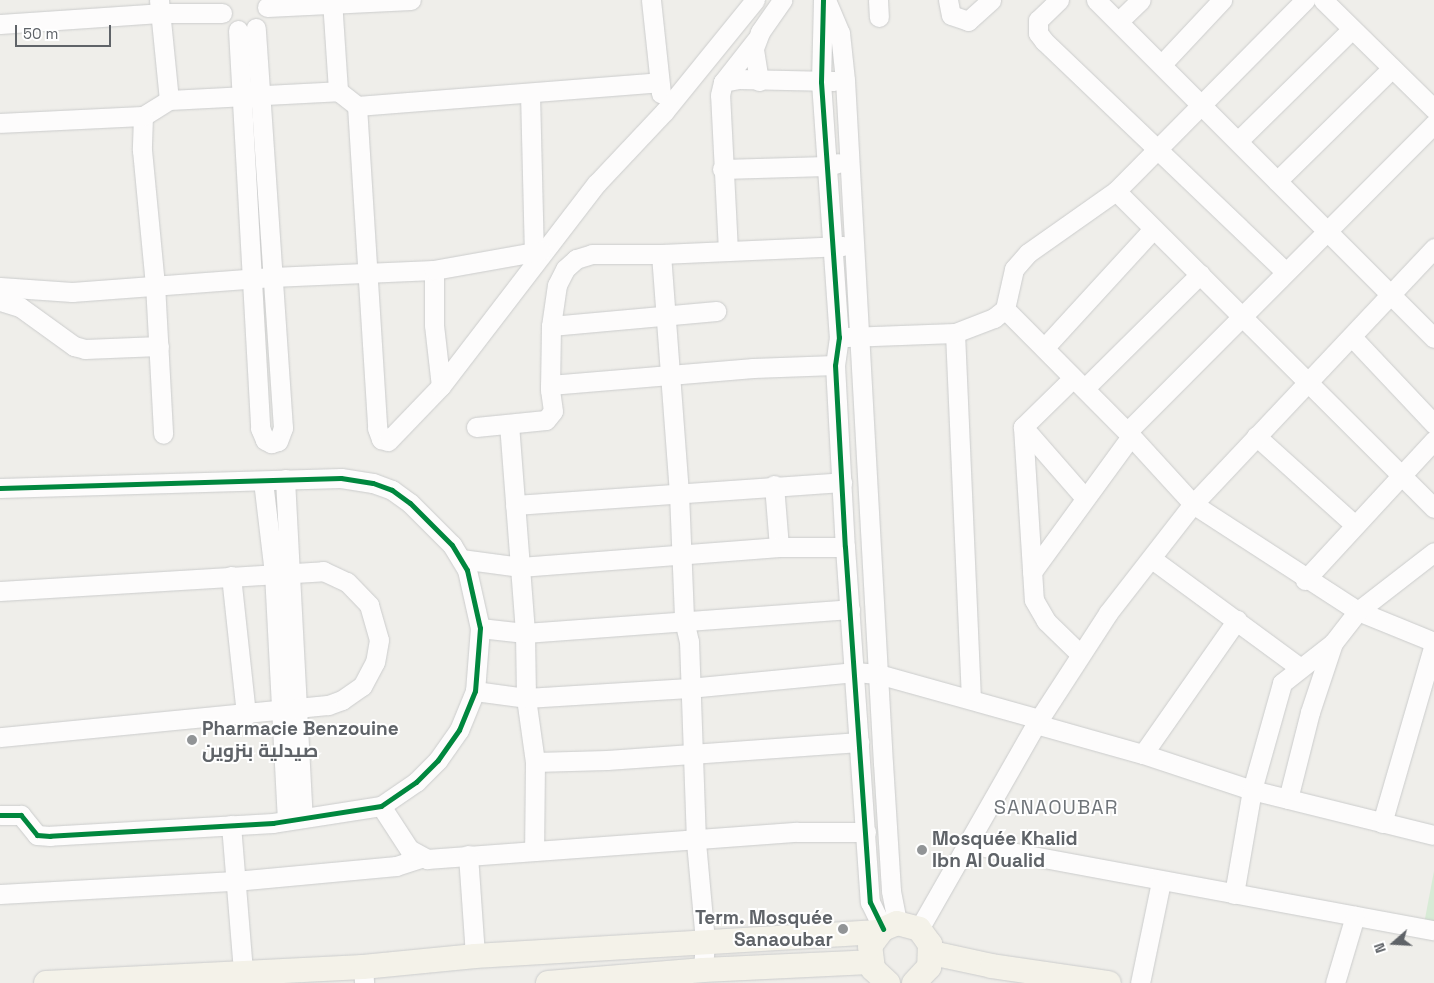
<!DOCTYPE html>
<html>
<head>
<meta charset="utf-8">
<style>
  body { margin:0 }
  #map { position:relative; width:1434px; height:983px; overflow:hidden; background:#efeeea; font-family:"Space Grotesk",Cairo,sans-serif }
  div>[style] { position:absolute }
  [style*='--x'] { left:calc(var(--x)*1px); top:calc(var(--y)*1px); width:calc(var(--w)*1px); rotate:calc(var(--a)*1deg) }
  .green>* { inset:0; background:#d8ebd6 }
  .roads { filter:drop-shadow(0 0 1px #cbcccc) drop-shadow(0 0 1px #cbcccc) }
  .minor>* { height:19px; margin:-9.5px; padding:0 9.5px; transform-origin:9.5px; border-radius:9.5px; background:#fdfcfc }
  .major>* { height:24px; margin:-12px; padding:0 12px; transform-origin:12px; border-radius:12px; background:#f4f2e9 }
  .cycleway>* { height:5px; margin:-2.5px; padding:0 2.5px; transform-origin:2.5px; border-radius:2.5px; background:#00873e }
  .dots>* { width:14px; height:14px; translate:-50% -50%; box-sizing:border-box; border:2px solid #fff; border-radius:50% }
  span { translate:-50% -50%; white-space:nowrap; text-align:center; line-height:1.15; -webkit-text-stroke:4px #fff; paint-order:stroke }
  .poi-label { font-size:19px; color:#5f6368; font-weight:700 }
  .left { translate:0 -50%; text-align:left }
  .right { translate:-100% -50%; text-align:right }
  .neighbourhood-label { font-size:20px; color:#70757a; letter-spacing:1px }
  .north { position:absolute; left:1369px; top:918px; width:50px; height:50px; -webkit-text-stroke:4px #fff; paint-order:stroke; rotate:251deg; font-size:14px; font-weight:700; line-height:20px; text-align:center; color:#5f6368 }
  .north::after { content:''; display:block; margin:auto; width:18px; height:22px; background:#5f6368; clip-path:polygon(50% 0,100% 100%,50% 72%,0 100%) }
  .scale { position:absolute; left:15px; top:25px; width:96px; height:22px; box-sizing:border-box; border:2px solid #5f6368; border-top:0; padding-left:6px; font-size:15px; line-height:18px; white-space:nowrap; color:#5f6368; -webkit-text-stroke:4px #fff; paint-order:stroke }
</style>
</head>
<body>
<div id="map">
  <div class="green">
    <i style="clip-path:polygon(1434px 871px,1434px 926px,1424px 924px)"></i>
  </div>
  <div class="roads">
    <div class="minor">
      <i style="--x:159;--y:0;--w:100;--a:84.3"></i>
      <i style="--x:169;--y:100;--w:31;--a:148"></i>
      <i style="--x:143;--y:116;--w:34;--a:92"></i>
      <i style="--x:142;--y:150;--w:135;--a:84.5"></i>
      <i style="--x:155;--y:284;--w:150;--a:86.9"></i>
      <i style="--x:332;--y:0;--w:91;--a:86.2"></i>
      <i style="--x:651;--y:0;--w:94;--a:83.9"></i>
      <i style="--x:823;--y:0;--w:82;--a:91.4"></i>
      <i style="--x:821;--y:82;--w:256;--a:86"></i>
      <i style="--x:839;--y:337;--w:28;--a:98"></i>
      <i style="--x:835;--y:365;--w:182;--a:86.9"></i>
      <i style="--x:845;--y:547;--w:356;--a:86"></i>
      <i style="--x:870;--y:902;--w:30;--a:64"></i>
      <i style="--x:826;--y:0;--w:36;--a:67"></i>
      <i style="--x:840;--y:33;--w:47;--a:83.9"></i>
      <i style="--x:845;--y:80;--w:684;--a:86.82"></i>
      <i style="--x:883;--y:763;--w:128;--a:86.4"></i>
      <i style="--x:891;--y:891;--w:33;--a:79"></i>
      <i style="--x:878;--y:0;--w:17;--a:87"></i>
      <i style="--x:948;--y:0;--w:15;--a:79"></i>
      <i style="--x:951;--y:15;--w:18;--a:19"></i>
      <i style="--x:968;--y:21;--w:31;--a:-42"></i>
      <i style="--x:1059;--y:0;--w:29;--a:136"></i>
      <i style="--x:1038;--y:20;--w:13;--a:90"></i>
      <i style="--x:1038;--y:33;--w:10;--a:53"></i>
      <i style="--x:1044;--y:41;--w:333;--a:43.7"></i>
      <i style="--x:1096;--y:0;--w:478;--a:45"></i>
      <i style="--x:1323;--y:0;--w:156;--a:44.5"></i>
      <i style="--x:267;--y:7;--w:144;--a:-2.8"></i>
      <i style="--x:1119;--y:21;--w:30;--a:-44"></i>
      <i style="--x:0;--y:24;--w:160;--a:-3.9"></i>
      <i style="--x:160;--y:13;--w:62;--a:0"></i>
      <i style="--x:238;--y:30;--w:399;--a:86.8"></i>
      <i style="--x:260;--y:428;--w:13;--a:67"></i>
      <i style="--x:265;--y:440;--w:7;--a:27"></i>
      <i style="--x:271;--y:443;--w:7;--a:-16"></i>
      <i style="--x:278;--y:441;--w:14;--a:-69"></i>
      <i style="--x:283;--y:428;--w:401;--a:-93.9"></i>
      <i style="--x:1162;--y:64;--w:88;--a:-46.8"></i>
      <i style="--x:759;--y:81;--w:33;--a:-99"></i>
      <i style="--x:754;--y:48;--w:17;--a:-69"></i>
      <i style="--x:760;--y:32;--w:39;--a:-55"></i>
      <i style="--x:723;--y:82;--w:15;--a:-11"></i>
      <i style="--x:738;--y:79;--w:96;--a:1.2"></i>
      <i style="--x:530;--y:93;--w:159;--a:88.6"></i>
      <i style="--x:169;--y:100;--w:169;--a:-3"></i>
      <i style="--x:338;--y:91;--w:24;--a:38"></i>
      <i style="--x:357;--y:106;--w:303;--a:-4.5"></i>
      <i style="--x:357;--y:106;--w:323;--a:86.4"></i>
      <i style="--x:377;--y:428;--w:12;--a:70"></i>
      <i style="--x:381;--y:439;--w:7;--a:16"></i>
      <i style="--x:388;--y:441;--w:76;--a:-46.1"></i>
      <i style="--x:441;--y:386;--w:256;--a:-52.5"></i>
      <i style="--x:597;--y:183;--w:98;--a:-46.7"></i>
      <i style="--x:664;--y:112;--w:144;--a:-50.9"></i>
      <i style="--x:0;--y:123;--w:143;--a:-2.8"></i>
      <i style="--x:1239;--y:140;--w:158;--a:-44.5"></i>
      <i style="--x:722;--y:169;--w:105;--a:-1.6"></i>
      <i style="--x:827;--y:166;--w:11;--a:-15"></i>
      <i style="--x:1277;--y:181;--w:161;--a:-44.5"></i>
      <i style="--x:1116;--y:191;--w:449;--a:44.9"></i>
      <i style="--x:728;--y:251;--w:156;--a:-92.9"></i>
      <i style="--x:720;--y:95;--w:13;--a:-77"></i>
      <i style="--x:723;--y:82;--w:53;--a:-51.8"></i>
      <i style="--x:661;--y:254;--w:240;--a:85.7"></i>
      <i style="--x:679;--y:493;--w:127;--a:87.7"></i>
      <i style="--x:684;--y:620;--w:22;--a:77"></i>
      <i style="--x:689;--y:641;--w:201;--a:88"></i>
      <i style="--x:696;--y:842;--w:99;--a:84.8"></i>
      <i style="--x:705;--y:941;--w:29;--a:94"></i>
      <i style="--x:434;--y:270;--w:55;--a:90"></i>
      <i style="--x:434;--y:325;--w:61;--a:83.5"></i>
      <i style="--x:0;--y:287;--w:72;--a:4"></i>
      <i style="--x:72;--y:292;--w:201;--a:-4.3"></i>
      <i style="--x:272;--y:277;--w:162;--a:-2.5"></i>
      <i style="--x:434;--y:270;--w:109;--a:-10.1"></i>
      <i style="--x:0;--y:301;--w:21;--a:17"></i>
      <i style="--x:20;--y:307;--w:67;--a:35.8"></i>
      <i style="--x:74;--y:346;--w:11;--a:15"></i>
      <i style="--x:85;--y:349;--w:74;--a:-2.3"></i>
      <i style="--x:1005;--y:309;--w:179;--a:45.2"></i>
      <i style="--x:1131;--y:436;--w:92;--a:47.6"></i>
      <i style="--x:1193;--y:504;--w:197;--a:33"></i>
      <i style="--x:1358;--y:611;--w:82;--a:22.2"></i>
      <i style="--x:551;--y:326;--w:166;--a:-5.2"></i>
      <i style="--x:955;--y:333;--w:365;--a:87.5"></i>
      <i style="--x:847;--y:337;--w:108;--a:-2.1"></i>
      <i style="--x:955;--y:333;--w:42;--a:-21"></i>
      <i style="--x:994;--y:318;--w:14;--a:-39"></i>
      <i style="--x:1005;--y:309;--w:41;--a:-77.3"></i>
      <i style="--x:1014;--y:269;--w:21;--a:-49"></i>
      <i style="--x:1028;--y:253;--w:108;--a:-35.2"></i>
      <i style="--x:1116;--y:191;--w:269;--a:-45.3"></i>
      <i style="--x:1352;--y:337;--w:120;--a:46.7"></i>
      <i style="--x:1045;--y:347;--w:160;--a:-47.5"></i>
      <i style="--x:1072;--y:379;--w:69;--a:135.6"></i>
      <i style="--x:1023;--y:427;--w:173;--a:86.4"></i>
      <i style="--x:1034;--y:600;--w:24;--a:60"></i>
      <i style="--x:1046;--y:621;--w:47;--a:44.1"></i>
      <i style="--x:550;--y:385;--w:204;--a:-4.8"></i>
      <i style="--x:753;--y:368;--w:82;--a:-2.1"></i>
      <i style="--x:1085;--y:388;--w:162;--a:-44.7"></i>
      <i style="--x:509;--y:424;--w:210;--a:85.6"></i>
      <i style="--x:525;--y:633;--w:65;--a:89.1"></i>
      <i style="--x:526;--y:698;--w:65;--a:82"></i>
      <i style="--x:535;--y:762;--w:89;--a:90.6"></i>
      <i style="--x:476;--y:427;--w:70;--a:-5.7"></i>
      <i style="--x:546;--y:420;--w:11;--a:-52"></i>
      <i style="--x:553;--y:411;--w:21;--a:-98"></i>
      <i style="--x:550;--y:390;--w:64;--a:-89.1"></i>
      <i style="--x:551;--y:326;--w:41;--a:-81.7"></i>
      <i style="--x:557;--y:285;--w:18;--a:-63"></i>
      <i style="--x:565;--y:269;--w:15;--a:-42"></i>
      <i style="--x:576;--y:259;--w:17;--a:-17"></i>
      <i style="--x:592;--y:254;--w:69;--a:0"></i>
      <i style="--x:661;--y:254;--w:182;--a:-2.5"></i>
      <i style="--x:1023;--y:427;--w:94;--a:48.9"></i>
      <i style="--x:1127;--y:432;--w:435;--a:-45.1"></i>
      <i style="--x:1256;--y:436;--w:133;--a:42"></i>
      <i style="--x:285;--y:479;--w:338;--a:87"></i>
      <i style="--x:263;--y:481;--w:93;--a:83.2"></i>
      <i style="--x:274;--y:573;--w:247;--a:87"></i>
      <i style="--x:774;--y:485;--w:62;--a:85.4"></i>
      <i style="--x:0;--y:488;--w:341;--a:-1.7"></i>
      <i style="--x:341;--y:478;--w:32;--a:9"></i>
      <i style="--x:373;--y:483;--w:20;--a:20"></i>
      <i style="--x:392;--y:490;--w:22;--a:36"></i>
      <i style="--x:410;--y:503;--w:59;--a:45"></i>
      <i style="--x:452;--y:545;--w:29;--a:59"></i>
      <i style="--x:467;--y:570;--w:59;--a:77.4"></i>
      <i style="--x:480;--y:628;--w:63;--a:94.5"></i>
      <i style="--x:475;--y:691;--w:42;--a:112.3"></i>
      <i style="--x:459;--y:730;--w:37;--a:125"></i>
      <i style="--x:438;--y:760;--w:31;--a:135"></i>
      <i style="--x:416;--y:782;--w:42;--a:145.6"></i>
      <i style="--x:381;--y:806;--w:109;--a:171.1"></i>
      <i style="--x:273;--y:823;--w:223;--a:176.7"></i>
      <i style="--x:50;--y:836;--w:13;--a:-176"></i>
      <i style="--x:37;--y:835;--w:26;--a:-129"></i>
      <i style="--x:21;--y:815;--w:21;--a:180"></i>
      <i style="--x:515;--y:505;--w:328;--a:-4"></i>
      <i style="--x:461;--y:559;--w:60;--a:7.7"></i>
      <i style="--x:520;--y:567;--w:260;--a:-4.4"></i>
      <i style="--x:779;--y:547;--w:66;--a:0"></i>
      <i style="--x:1152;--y:559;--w:182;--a:36.3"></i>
      <i style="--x:1032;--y:572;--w:168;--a:-53.9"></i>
      <i style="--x:231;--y:576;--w:140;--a:83.8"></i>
      <i style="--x:1305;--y:580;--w:190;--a:-47.3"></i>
      <i style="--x:0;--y:591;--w:324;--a:-3.5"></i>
      <i style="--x:323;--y:571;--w:26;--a:25"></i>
      <i style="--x:347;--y:582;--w:32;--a:46"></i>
      <i style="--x:369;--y:605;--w:36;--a:74"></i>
      <i style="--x:379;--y:640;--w:22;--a:100"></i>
      <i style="--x:375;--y:662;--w:27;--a:118"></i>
      <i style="--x:362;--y:686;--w:24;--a:145"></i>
      <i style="--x:342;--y:700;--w:15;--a:160"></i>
      <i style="--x:328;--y:705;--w:330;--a:174.4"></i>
      <i style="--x:480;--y:628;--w:45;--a:6.3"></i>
      <i style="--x:525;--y:633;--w:326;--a:-4.2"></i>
      <i style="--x:475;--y:691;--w:51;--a:7.8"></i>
      <i style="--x:526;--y:698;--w:163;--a:-3.5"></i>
      <i style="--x:689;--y:688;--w:167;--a:-5.5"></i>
      <i style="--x:855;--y:672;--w:23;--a:5"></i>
      <i style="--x:878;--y:674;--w:167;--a:15.6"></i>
      <i style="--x:1036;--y:724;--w:111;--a:15.7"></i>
      <i style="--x:1143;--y:754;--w:115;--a:18.3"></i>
      <i style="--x:1252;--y:790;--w:187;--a:13.9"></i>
      <i style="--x:1143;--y:754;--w:164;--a:-55"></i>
      <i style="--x:535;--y:762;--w:72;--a:-1.6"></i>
      <i style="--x:607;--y:760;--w:253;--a:-4.1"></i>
      <i style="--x:1288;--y:799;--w:90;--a:-75.8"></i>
      <i style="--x:1310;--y:712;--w:73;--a:-71.6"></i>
      <i style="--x:381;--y:806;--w:51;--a:56.9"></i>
      <i style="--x:409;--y:849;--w:21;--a:29"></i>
      <i style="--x:427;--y:859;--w:371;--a:-4.2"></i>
      <i style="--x:797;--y:832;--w:69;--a:0"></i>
      <i style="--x:1382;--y:823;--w:186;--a:-73.8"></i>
      <i style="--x:231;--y:825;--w:147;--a:85.3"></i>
      <i style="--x:968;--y:844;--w:474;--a:10.5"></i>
      <i style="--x:468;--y:855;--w:101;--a:86"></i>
      <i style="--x:0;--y:894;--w:235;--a:-3.2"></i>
      <i style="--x:235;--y:881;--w:162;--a:-5.3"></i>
      <i style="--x:396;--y:866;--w:26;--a:-18"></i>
      <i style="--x:1234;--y:894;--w:106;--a:-80.2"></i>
      <i style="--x:1252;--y:790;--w:111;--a:-74.3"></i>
      <i style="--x:1282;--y:683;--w:65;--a:-38.1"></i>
      <i style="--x:1333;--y:643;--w:41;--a:-52"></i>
      <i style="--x:1358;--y:611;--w:96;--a:-37.8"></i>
      <i style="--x:919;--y:929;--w:236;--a:-60.3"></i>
      <i style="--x:1036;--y:724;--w:132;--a:-57"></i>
      <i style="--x:1108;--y:613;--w:138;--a:-52.1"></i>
      <i style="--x:1193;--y:504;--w:352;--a:-46.7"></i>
      <i style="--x:363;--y:967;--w:16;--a:86"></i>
      <i style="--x:1140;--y:983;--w:103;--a:-78.3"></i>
      <i style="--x:1335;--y:983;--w:70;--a:-73.4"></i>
    </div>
    <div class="major">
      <i style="--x:932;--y:953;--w:61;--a:12.2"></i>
      <i style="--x:992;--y:966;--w:118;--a:8.3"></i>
      <i style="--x:46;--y:983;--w:317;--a:-2.9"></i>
      <i style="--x:363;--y:967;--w:113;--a:-5.6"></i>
      <i style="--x:475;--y:956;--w:404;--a:-3.4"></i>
      <i style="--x:548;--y:983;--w:156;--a:-4.8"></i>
      <i style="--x:703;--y:970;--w:167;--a:-2.7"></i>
      <i style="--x:888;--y:983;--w:21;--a:-137"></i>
      <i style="--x:873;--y:969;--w:23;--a:-97"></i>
      <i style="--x:870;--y:946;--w:21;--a:-53"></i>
      <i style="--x:883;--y:929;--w:15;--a:-23"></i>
      <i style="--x:897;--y:923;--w:23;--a:15"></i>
      <i style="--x:919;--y:929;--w:19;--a:54"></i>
      <i style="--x:930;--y:944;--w:23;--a:92"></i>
      <i style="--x:929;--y:967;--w:22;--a:133"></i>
    </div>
  </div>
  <div class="cycleway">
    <i style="--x:823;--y:0;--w:82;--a:91.4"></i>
    <i style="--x:821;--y:82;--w:256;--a:86"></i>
    <i style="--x:839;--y:337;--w:28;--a:98"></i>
    <i style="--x:835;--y:365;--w:182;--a:86.9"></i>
    <i style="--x:845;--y:547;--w:356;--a:86"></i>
    <i style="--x:870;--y:902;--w:30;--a:64"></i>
    <i style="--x:0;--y:488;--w:341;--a:-1.7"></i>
    <i style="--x:341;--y:478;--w:32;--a:9"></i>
    <i style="--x:373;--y:483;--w:20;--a:20"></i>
    <i style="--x:392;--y:490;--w:22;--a:36"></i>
    <i style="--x:410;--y:503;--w:59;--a:45"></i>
    <i style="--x:452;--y:545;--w:29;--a:59"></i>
    <i style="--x:467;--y:570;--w:59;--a:77.4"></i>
    <i style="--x:480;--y:628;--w:63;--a:94.5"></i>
    <i style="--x:475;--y:691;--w:42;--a:112.3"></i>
    <i style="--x:459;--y:730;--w:37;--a:125"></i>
    <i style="--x:438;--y:760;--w:31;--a:135"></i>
    <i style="--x:416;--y:782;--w:42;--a:145.6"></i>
    <i style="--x:381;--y:806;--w:109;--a:171.1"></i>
    <i style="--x:273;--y:823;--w:223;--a:176.7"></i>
    <i style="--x:50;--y:836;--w:13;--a:-176"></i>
    <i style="--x:37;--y:835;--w:26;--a:-129"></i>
    <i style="--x:21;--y:815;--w:21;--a:180"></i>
  </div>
  <div class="dots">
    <i style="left:192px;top:740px;background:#919496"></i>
    <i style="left:922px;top:850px;background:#919496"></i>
    <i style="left:843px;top:929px;background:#919496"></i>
  </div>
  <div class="poi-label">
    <span class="left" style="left:202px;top:740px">Pharmacie Benzouine<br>صيدلية بنزوين</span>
    <span class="left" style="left:932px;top:850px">Mosquée Khalid<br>Ibn Al Oualid</span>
    <span class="right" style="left:833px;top:929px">Term. Mosquée<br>Sanaoubar</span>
  </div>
  <div class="neighbourhood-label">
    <span style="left:1056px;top:807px">SANAOUBAR</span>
  </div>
  <div class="north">N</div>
  <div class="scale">50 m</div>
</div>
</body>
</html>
